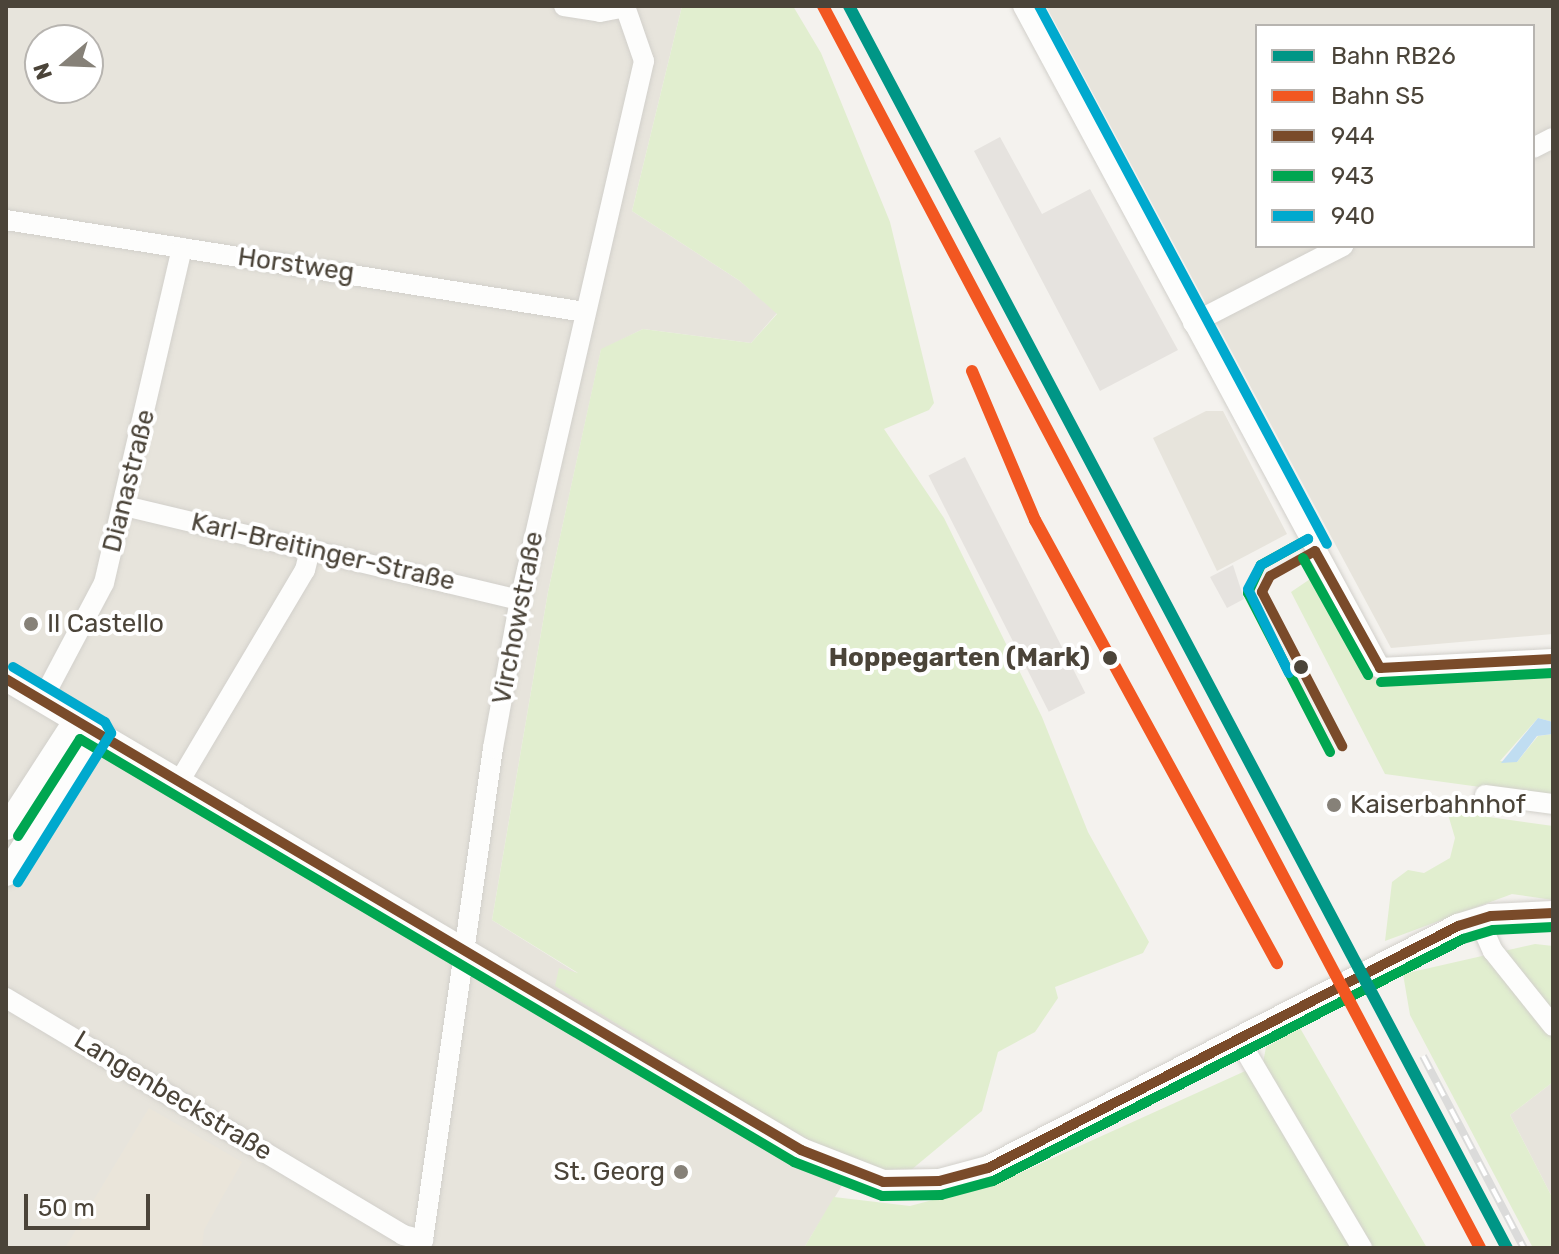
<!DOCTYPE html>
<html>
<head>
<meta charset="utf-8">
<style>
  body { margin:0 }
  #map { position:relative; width:1559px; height:1254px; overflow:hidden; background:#f4f2ee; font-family:Rubik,sans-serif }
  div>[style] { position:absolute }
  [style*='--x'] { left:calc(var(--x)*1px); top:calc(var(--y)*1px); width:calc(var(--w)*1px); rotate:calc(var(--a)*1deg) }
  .residential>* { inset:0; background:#e7e4dc }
  .education>* { inset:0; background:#eae5da }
  .green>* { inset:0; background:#e1eecf }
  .parking>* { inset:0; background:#e6e3df; transform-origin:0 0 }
  .water>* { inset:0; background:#c0ddf1 }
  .roads { filter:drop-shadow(0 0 2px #d2d0cb) drop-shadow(0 0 2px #d2d0cb) }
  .minor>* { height:20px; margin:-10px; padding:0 10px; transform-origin:10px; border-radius:10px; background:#fdfdfc }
  .tertiary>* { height:24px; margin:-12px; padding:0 12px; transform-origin:12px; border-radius:12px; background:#fdfdfc }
  .rail>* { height:8px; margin-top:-4px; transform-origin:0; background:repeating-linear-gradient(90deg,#fff 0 15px,#dbdbda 0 30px); box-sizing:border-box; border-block:2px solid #dbdbda }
  .bus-1>* { height:10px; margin:-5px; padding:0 5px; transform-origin:5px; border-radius:5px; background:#7a4b2a }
  .bus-2>* { height:10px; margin:-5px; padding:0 5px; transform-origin:5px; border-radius:5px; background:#00a651 }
  .bus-3>* { height:10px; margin:-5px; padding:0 5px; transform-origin:5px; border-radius:5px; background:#00a9ce }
  .rail-1>* { height:12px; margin:-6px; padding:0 6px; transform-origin:6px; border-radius:6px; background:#009686 }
  .rail-2>* { height:12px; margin:-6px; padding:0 6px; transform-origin:6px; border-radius:6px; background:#f25721 }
  .dots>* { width:22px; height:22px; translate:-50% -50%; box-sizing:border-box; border:4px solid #fff; border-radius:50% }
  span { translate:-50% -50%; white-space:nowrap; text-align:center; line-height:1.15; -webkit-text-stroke:8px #fff; paint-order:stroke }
  .street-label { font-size:26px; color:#4b4439 }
  .poi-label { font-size:26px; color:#4b4439 }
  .left { translate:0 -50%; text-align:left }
  .right { translate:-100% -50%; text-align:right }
  .stop-label { font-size:26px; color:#4b4439; font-weight:700 }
  .frame { position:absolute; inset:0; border:8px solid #4b4439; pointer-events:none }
  .legend { position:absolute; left:1255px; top:24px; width:280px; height:224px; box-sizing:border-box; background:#fff; border:2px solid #b7b4b0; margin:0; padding:10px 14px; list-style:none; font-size:24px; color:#4b4439 }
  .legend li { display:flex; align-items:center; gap:16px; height:40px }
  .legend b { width:40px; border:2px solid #b7b4b0 }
  .north { position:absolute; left:24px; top:24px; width:80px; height:80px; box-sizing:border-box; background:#fff; border:2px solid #b7b4b0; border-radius:50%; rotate:251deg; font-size:22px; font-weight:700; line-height:32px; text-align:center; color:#4b4439 }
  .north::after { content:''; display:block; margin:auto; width:28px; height:36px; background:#868178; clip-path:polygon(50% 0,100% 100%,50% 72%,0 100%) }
  .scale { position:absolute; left:24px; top:1194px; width:126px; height:36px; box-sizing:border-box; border:4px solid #4b4439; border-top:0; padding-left:10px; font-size:24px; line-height:28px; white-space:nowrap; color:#4b4439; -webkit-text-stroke:6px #fff; paint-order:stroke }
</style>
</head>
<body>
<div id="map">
  <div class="residential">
    <i style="clip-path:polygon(evenodd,6px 6px,682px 6px,632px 211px,740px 281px,777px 313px,751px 343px,643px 329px,601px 350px,548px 592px,492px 920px,676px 1035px,869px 1141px,804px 1248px,6px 1248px,6px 6px,40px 40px,88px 40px,88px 88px,40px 88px,40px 40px)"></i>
    <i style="clip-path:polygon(evenodd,1046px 6px,1553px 6px,1553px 634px,1391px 648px,1046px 6px,1257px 26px,1533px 26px,1533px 246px,1257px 246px,1257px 26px)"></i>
    <i style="clip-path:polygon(1206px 411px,1223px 411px,1287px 534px,1217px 571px,1153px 438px)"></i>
    <i style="clip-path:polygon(1553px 1082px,1553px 1199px,1510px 1115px)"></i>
  </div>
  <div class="education">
    <i style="clip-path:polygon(149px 1108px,242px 1162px,204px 1230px,202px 1248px,65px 1248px)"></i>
  </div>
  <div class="green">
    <i style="clip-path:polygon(682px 6px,793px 6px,821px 53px,890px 222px,934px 403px,929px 410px,884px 429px,944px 518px,1042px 717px,1088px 832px,1149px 942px,1143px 953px,1055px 987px,1058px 998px,1035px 1032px,998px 1052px,982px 1111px,911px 1170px,887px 1172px,843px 1159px,774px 1120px,555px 986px,559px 968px,578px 973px,492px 920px,548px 592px,601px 349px,643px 329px,751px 343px,777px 314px,740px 281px,632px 211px)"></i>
    <i style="clip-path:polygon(1319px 573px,1375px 677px,1385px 681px,1553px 668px,1553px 722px,1538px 718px,1500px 761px,1517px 762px,1538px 736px,1553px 734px,1553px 797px,1385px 774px,1291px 592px)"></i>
    <i style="clip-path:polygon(1447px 811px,1553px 826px,1553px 900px,1512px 894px,1385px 941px,1392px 882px,1408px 870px,1424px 873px,1450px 858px,1455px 838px)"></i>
    <i style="clip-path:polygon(1535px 944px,1553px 946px,1553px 1082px,1510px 1115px,1553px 1199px,1553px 1248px,1533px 1248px,1410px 1015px,1403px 974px)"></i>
    <i style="clip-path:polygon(1300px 1028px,1427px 1248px,804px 1248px,834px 1197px,910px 1206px,1000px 1182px,1263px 1063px,1266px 1047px)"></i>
  </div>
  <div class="parking">
    <i style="clip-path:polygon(1000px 137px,1042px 214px,1090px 189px,1178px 350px,1100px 391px,974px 151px)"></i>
    <i style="left:965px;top:457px;width:265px;height:41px;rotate:63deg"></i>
    <i style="clip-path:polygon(1233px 565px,1244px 599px,1227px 608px,1210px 577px)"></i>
  </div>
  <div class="water">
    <i style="clip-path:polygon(1538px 718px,1553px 722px,1553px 734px,1537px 736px,1517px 762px,1501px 763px)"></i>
  </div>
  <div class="roads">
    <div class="minor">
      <i style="--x:564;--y:6;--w:36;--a:9"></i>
      <i style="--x:600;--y:12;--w:25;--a:-11"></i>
      <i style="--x:1023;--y:6;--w:752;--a:61.66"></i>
      <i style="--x:1380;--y:668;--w:173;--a:-3"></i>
      <i style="--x:1533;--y:148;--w:22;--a:-27"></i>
      <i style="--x:6;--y:220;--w:586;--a:9.03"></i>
      <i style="--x:1193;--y:323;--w:169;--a:-27.2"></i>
      <i style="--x:125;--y:506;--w:406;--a:13.4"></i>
      <i style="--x:42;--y:700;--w:132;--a:-62.1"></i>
      <i style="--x:104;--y:583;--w:344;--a:-76.9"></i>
      <i style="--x:179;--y:782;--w:247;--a:-59.3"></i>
      <i style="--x:305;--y:570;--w:21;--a:-76"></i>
      <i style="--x:1485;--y:795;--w:69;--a:7.5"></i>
      <i style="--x:1479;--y:920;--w:34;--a:66"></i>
      <i style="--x:1493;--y:951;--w:96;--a:51.3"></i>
      <i style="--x:6;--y:998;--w:462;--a:30.8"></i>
      <i style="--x:403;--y:1235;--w:21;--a:14"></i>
      <i style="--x:423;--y:1240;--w:497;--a:-81.9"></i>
      <i style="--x:493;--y:748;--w:150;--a:-79.7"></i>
      <i style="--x:520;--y:600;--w:553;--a:-77.04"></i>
      <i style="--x:644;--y:61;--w:58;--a:-109.1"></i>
      <i style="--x:1239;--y:1040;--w:242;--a:59.4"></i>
    </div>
    <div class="tertiary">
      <i style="--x:6;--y:679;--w:924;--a:30.64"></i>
      <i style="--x:801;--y:1150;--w:88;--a:21.3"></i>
      <i style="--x:883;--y:1182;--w:56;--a:-1"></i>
      <i style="--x:939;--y:1181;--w:51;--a:-14.9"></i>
      <i style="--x:988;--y:1168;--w:529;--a:-27.24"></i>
      <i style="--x:1458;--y:926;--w:34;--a:-17"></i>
      <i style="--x:1491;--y:916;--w:62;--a:-2.8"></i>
      <i style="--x:6;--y:828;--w:129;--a:-57.1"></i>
      <i style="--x:6;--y:874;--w:168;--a:-57.2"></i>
    </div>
  </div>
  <div class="rail">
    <i style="--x:1423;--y:1056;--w:217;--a:62.3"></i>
  </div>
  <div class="bus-1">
    <i style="--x:1315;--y:551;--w:51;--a:150.9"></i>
    <i style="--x:1270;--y:576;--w:18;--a:117"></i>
    <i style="--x:1262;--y:592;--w:174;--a:62.5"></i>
    <i style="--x:1315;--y:551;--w:134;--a:60.9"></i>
    <i style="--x:1380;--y:668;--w:173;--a:-3"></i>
    <i style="--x:6;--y:679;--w:924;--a:30.64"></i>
    <i style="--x:801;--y:1150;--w:88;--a:21.3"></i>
    <i style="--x:883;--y:1182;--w:56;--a:-1"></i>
    <i style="--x:939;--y:1181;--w:51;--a:-14.9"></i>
    <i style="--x:988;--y:1168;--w:529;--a:-27.24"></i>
    <i style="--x:1458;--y:926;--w:34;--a:-17"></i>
    <i style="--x:1491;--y:916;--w:62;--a:-2.8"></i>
  </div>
  <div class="bus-2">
    <i style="--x:1308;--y:539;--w:54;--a:151"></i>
    <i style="--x:1261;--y:565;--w:31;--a:115"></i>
    <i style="--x:1248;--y:593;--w:179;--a:62.7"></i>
    <i style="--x:1303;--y:558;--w:134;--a:60.9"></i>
    <i style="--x:1381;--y:682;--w:172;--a:-3"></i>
    <i style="--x:18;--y:836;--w:115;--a:-57.4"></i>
    <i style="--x:80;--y:739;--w:830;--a:30.64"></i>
    <i style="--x:794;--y:1162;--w:94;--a:21.1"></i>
    <i style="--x:882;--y:1196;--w:59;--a:-1"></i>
    <i style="--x:941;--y:1195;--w:54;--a:-15.1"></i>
    <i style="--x:993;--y:1181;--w:529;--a:-27.24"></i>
    <i style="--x:1463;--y:939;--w:31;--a:-17"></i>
    <i style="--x:1493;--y:930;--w:60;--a:-2.9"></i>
  </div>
  <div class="bus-3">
    <i style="--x:1039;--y:6;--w:610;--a:61.84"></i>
    <i style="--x:13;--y:667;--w:107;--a:30.9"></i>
    <i style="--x:105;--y:722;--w:13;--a:61"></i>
    <i style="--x:111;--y:733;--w:176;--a:122"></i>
    <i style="--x:1289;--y:673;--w:93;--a:-116"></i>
    <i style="--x:1248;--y:589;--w:27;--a:-62"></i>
    <i style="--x:1261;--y:565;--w:54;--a:-29"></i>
  </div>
  <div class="rail-1">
    <i style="--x:849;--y:6;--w:1406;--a:62.09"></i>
  </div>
  <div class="rail-2">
    <i style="--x:823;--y:6;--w:1405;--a:62.12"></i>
    <i style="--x:972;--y:371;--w:162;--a:67.1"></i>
    <i style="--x:1035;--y:520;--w:505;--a:61.35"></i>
  </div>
  <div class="dots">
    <i style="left:31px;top:624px;background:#868178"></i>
    <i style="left:1110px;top:658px;background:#4b4439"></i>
    <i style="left:1301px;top:667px;background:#4b4439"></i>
    <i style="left:1334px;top:805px;background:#868178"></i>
    <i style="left:681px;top:1172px;background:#868178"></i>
  </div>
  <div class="street-label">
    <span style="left:296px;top:265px;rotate:8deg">Horstweg</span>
    <span style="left:129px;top:481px;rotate:-76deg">Dianastraße</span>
    <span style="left:323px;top:552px;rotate:13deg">Karl-Breitinger-Straße</span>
    <span style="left:518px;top:618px;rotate:-79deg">Virchowstraße</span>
    <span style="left:173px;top:1096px;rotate:31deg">Langenbeckstraße</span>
  </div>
  <div class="poi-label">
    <span class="left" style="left:47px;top:624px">Il Castello</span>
    <span class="left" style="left:1350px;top:805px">Kaiserbahnhof</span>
    <span class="right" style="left:665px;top:1172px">St. Georg</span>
  </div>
  <div class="stop-label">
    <span class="right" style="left:1090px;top:658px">Hoppegarten (Mark)</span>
  </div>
  <div class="frame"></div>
  <ul class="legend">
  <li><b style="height:10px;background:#009686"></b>Bahn RB26</li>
  <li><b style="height:10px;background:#f25721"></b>Bahn S5</li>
  <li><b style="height:10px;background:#7a4b2a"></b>944</li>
  <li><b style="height:10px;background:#00a651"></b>943</li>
  <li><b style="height:10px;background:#00a9ce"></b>940</li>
  </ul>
  <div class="north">N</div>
  <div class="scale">50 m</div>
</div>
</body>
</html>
